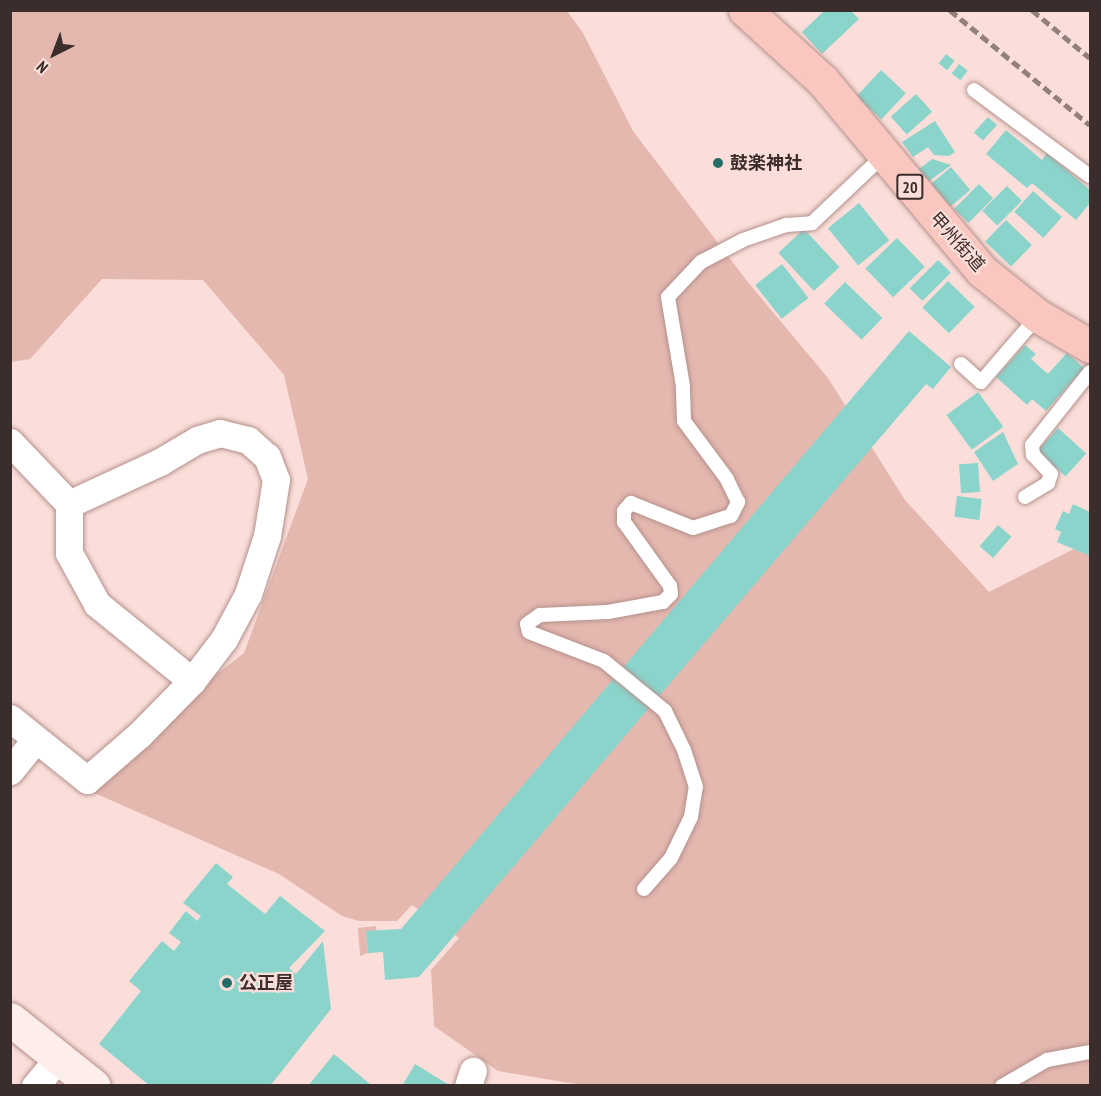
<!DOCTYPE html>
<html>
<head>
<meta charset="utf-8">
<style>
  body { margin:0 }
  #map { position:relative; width:1101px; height:1096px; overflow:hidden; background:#fbded9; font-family:"PT Sans Narrow","Noto Sans JP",sans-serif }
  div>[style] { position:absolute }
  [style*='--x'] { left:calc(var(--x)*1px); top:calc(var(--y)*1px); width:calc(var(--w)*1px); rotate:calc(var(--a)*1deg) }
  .green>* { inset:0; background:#e4b7af }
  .building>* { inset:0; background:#8ad4cb; transform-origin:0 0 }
  .roads { filter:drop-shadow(0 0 2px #b3918c) drop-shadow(0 0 2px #b3918c) }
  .lane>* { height:14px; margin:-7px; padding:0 7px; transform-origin:7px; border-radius:7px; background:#fff }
  .street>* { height:27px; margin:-13.5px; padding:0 13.5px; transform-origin:13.5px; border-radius:13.5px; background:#fff }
  .secondary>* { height:33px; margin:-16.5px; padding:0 16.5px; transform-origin:16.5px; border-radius:16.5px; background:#fdeeec }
  .highway>* { height:33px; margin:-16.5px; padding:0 16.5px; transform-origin:16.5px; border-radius:16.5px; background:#f9c7bf }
  .rail>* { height:4.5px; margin-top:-2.25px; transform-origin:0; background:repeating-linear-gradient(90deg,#937f7b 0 9px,transparent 0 13.5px) }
  .dots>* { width:16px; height:16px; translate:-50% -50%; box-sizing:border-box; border:3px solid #fbded9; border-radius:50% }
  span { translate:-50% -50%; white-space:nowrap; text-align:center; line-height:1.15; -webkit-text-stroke:4.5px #fbded9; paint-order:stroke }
  .shield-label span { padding:2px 4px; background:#fbded9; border:2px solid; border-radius:4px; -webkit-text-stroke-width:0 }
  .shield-label { font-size:16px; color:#3b2d2b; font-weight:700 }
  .poi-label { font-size:18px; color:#3b2d2b; font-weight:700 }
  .left { translate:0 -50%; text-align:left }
  .street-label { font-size:18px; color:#3b2d2b }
  .frame { position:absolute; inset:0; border:12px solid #3b2d2b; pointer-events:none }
  .north { position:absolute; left:24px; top:24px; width:60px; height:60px; -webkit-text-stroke:4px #fbded9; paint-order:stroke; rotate:222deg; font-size:16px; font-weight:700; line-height:24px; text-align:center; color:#3b2d2b }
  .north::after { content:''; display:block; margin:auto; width:21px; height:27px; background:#3b2d2b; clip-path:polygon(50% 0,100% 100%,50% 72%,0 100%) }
</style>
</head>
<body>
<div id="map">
  <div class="green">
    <i style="clip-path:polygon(11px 11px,567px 11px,583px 33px,633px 131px,747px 281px,828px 378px,905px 500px,989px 592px,1074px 549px,1090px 556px,1090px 1085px,588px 1086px,498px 1071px,434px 1026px,431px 970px,459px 938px,412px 905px,397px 921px,359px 921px,342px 916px,279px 874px,92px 792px,205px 683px,244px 653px,308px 479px,284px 375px,203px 280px,102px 279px,30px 359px,11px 362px)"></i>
    <i style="clip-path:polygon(376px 926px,376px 931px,366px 932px,368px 953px,360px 956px,358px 928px)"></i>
  </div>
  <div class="building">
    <i style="clip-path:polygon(825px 10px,850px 10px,859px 19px,822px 54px,802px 32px)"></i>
    <i style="left:946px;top:54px;width:11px;height:12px;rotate:38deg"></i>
    <i style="left:959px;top:64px;width:11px;height:12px;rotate:38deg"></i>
    <i style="left:881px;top:70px;width:34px;height:36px;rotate:43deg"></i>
    <i style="left:916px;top:94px;width:24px;height:34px;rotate:48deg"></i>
    <i style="left:988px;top:117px;width:12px;height:21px;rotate:42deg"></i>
    <i style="clip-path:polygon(935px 121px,955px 152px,949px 156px,934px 155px,928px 147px,913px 157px,902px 142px)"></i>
    <i style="clip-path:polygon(1006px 130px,1042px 160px,1047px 153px,1090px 190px,1090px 203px,1076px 220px,1032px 183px,1027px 188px,986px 154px)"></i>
    <i style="clip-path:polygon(932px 159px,951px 165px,928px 182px,918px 170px)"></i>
    <i style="left:951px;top:167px;width:30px;height:26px;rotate:50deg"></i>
    <i style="left:979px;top:184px;width:20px;height:35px;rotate:45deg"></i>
    <i style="left:1007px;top:186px;width:21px;height:35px;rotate:45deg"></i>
    <i style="left:1033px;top:191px;width:39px;height:28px;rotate:42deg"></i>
    <i style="left:859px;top:203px;width:48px;height:40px;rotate:51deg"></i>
    <i style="left:1006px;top:220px;width:36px;height:30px;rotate:44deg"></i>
    <i style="left:804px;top:229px;width:52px;height:35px;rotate:47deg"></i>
    <i style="left:897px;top:238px;width:40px;height:44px;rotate:46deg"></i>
    <i style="left:938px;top:260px;width:18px;height:40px;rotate:45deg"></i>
    <i style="left:782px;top:264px;width:43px;height:34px;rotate:52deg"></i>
    <i style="left:948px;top:281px;width:37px;height:37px;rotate:44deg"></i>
    <i style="left:845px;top:282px;width:52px;height:30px;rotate:44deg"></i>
    <i style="clip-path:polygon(909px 331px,951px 367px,933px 389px,926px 384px,419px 977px,385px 980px,383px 952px,368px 953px,366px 931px,401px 929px)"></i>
    <i style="clip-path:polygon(1025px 345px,1036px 354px,1031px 359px,1048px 374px,1067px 353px,1084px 368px,1046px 411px,1032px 399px,1027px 405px,996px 377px)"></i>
    <i style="left:978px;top:392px;width:43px;height:39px;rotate:54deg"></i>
    <i style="left:1058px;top:428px;width:38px;height:31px;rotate:42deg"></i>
    <i style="clip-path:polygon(1003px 432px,1018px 464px,993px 481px,974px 452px)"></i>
    <i style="left:978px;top:463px;width:29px;height:19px;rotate:86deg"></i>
    <i style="left:957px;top:496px;width:25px;height:21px;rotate:7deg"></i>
    <i style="clip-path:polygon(1073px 504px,1090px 512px,1090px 556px,1057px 542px,1061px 532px,1055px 529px,1063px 511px,1069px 514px)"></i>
    <i style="left:998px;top:525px;width:18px;height:28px;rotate:41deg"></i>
    <i style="clip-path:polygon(216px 863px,233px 877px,227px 884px,265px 914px,280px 896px,325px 931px,289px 968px,296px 974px,323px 941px,331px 1009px,270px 1086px,150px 1086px,99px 1044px,141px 991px,129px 981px,162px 941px,174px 951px,181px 942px,169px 933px,186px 911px,197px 921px,201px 916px,183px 903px)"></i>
    <i style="clip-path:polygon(334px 1054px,370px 1084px,368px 1086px,308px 1086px)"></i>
    <i style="clip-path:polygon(415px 1064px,451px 1086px,402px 1086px)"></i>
  </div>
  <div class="roads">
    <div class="lane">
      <i style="--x:974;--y:90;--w:144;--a:36.6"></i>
      <i style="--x:961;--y:364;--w:27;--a:42"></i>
      <i style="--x:981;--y:382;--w:87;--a:-49.2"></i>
      <i style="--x:1025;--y:497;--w:27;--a:-31"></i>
      <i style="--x:1048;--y:483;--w:9;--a:-72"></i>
      <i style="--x:1051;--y:474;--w:26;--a:-133"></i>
      <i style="--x:1033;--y:455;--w:10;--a:-96"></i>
      <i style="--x:1032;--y:445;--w:93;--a:-51.5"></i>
      <i style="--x:644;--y:889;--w:41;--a:-48.9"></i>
      <i style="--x:671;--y:858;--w:46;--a:-64"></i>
      <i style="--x:691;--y:817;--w:30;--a:-81"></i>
      <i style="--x:696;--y:787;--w:39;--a:-108"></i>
      <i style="--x:684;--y:750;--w:43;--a:-116"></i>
      <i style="--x:665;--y:711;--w:79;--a:-140.7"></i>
      <i style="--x:604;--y:661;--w:80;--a:-158.9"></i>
      <i style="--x:529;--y:632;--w:8;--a:-104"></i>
      <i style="--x:527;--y:624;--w:16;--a:-35"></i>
      <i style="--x:540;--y:615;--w:68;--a:-2.5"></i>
      <i style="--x:608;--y:612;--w:56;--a:-10.3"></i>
      <i style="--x:663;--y:602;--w:11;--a:-45"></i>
      <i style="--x:671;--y:594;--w:8;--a:-97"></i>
      <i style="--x:670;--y:586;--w:79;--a:-125.7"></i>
      <i style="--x:624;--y:522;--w:11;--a:-90"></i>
      <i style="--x:624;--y:511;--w:11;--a:-49"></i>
      <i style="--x:631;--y:503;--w:67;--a:22"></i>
      <i style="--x:693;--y:528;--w:40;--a:-18"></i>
      <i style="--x:731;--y:516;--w:16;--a:-63"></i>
      <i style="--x:738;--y:502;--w:25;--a:-116"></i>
      <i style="--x:727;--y:479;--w:72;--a:-126.6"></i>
      <i style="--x:684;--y:421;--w:35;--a:-92"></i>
      <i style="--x:683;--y:386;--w:90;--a:-99.6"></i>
      <i style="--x:668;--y:297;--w:48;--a:-46.7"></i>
      <i style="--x:701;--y:262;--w:47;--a:-27.6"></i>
      <i style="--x:743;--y:240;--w:46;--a:-19.2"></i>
      <i style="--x:786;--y:225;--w:26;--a:-4"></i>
      <i style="--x:812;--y:223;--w:100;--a:-43.4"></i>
      <i style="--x:1002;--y:1086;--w:52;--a:-30"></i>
      <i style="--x:1047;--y:1060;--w:44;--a:-10.5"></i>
    </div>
    <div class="street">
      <i style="--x:10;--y:442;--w:86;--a:46.4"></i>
      <i style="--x:69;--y:504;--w:49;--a:90"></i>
      <i style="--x:69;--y:553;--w:58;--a:61.2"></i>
      <i style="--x:97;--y:604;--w:122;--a:39"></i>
      <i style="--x:10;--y:718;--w:99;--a:38.8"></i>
      <i style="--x:87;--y:780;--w:69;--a:-40.9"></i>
      <i style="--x:139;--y:735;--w:76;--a:-45.5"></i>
      <i style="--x:192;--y:681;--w:53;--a:-52.7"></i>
      <i style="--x:224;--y:639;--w:51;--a:-61.9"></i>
      <i style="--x:248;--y:594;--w:61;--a:-71.9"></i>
      <i style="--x:267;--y:536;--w:57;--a:-80.9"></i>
      <i style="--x:276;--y:480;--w:25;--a:-111"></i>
      <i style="--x:267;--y:457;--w:25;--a:-138"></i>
      <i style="--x:248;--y:440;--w:29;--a:-166"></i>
      <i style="--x:220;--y:433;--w:24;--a:163"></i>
      <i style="--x:197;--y:440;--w:43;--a:149.3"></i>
      <i style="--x:160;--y:462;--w:100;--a:155.2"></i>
      <i style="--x:10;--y:771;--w:40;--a:-51"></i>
      <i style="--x:35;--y:1086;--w:38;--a:-50"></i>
      <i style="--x:468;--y:1086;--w:16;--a:-72"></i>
    </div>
    <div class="secondary">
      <i style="--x:10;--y:1019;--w:107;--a:38.6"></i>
    </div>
    <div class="highway">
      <i style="--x:745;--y:10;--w:105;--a:42.3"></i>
      <i style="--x:823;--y:81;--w:248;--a:50.1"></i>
      <i style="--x:982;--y:271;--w:72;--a:38.8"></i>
      <i style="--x:1038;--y:316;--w:60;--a:30"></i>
    </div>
  </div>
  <div class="rail">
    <i style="--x:950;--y:10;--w:181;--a:39.4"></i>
    <i style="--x:1032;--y:10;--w:75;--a:39.6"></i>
  </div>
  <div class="dots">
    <i style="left:718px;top:163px;background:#246d66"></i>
    <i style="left:227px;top:983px;background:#246d66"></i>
  </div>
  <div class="shield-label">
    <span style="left:910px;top:187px">20</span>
  </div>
  <div class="poi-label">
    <span class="left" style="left:730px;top:163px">鼓楽神社</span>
    <span class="left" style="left:239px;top:983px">公正屋</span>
  </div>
  <div class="street-label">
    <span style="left:957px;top:242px;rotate:48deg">甲州街道</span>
  </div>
  <div class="frame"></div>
  <div class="north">N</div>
</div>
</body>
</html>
